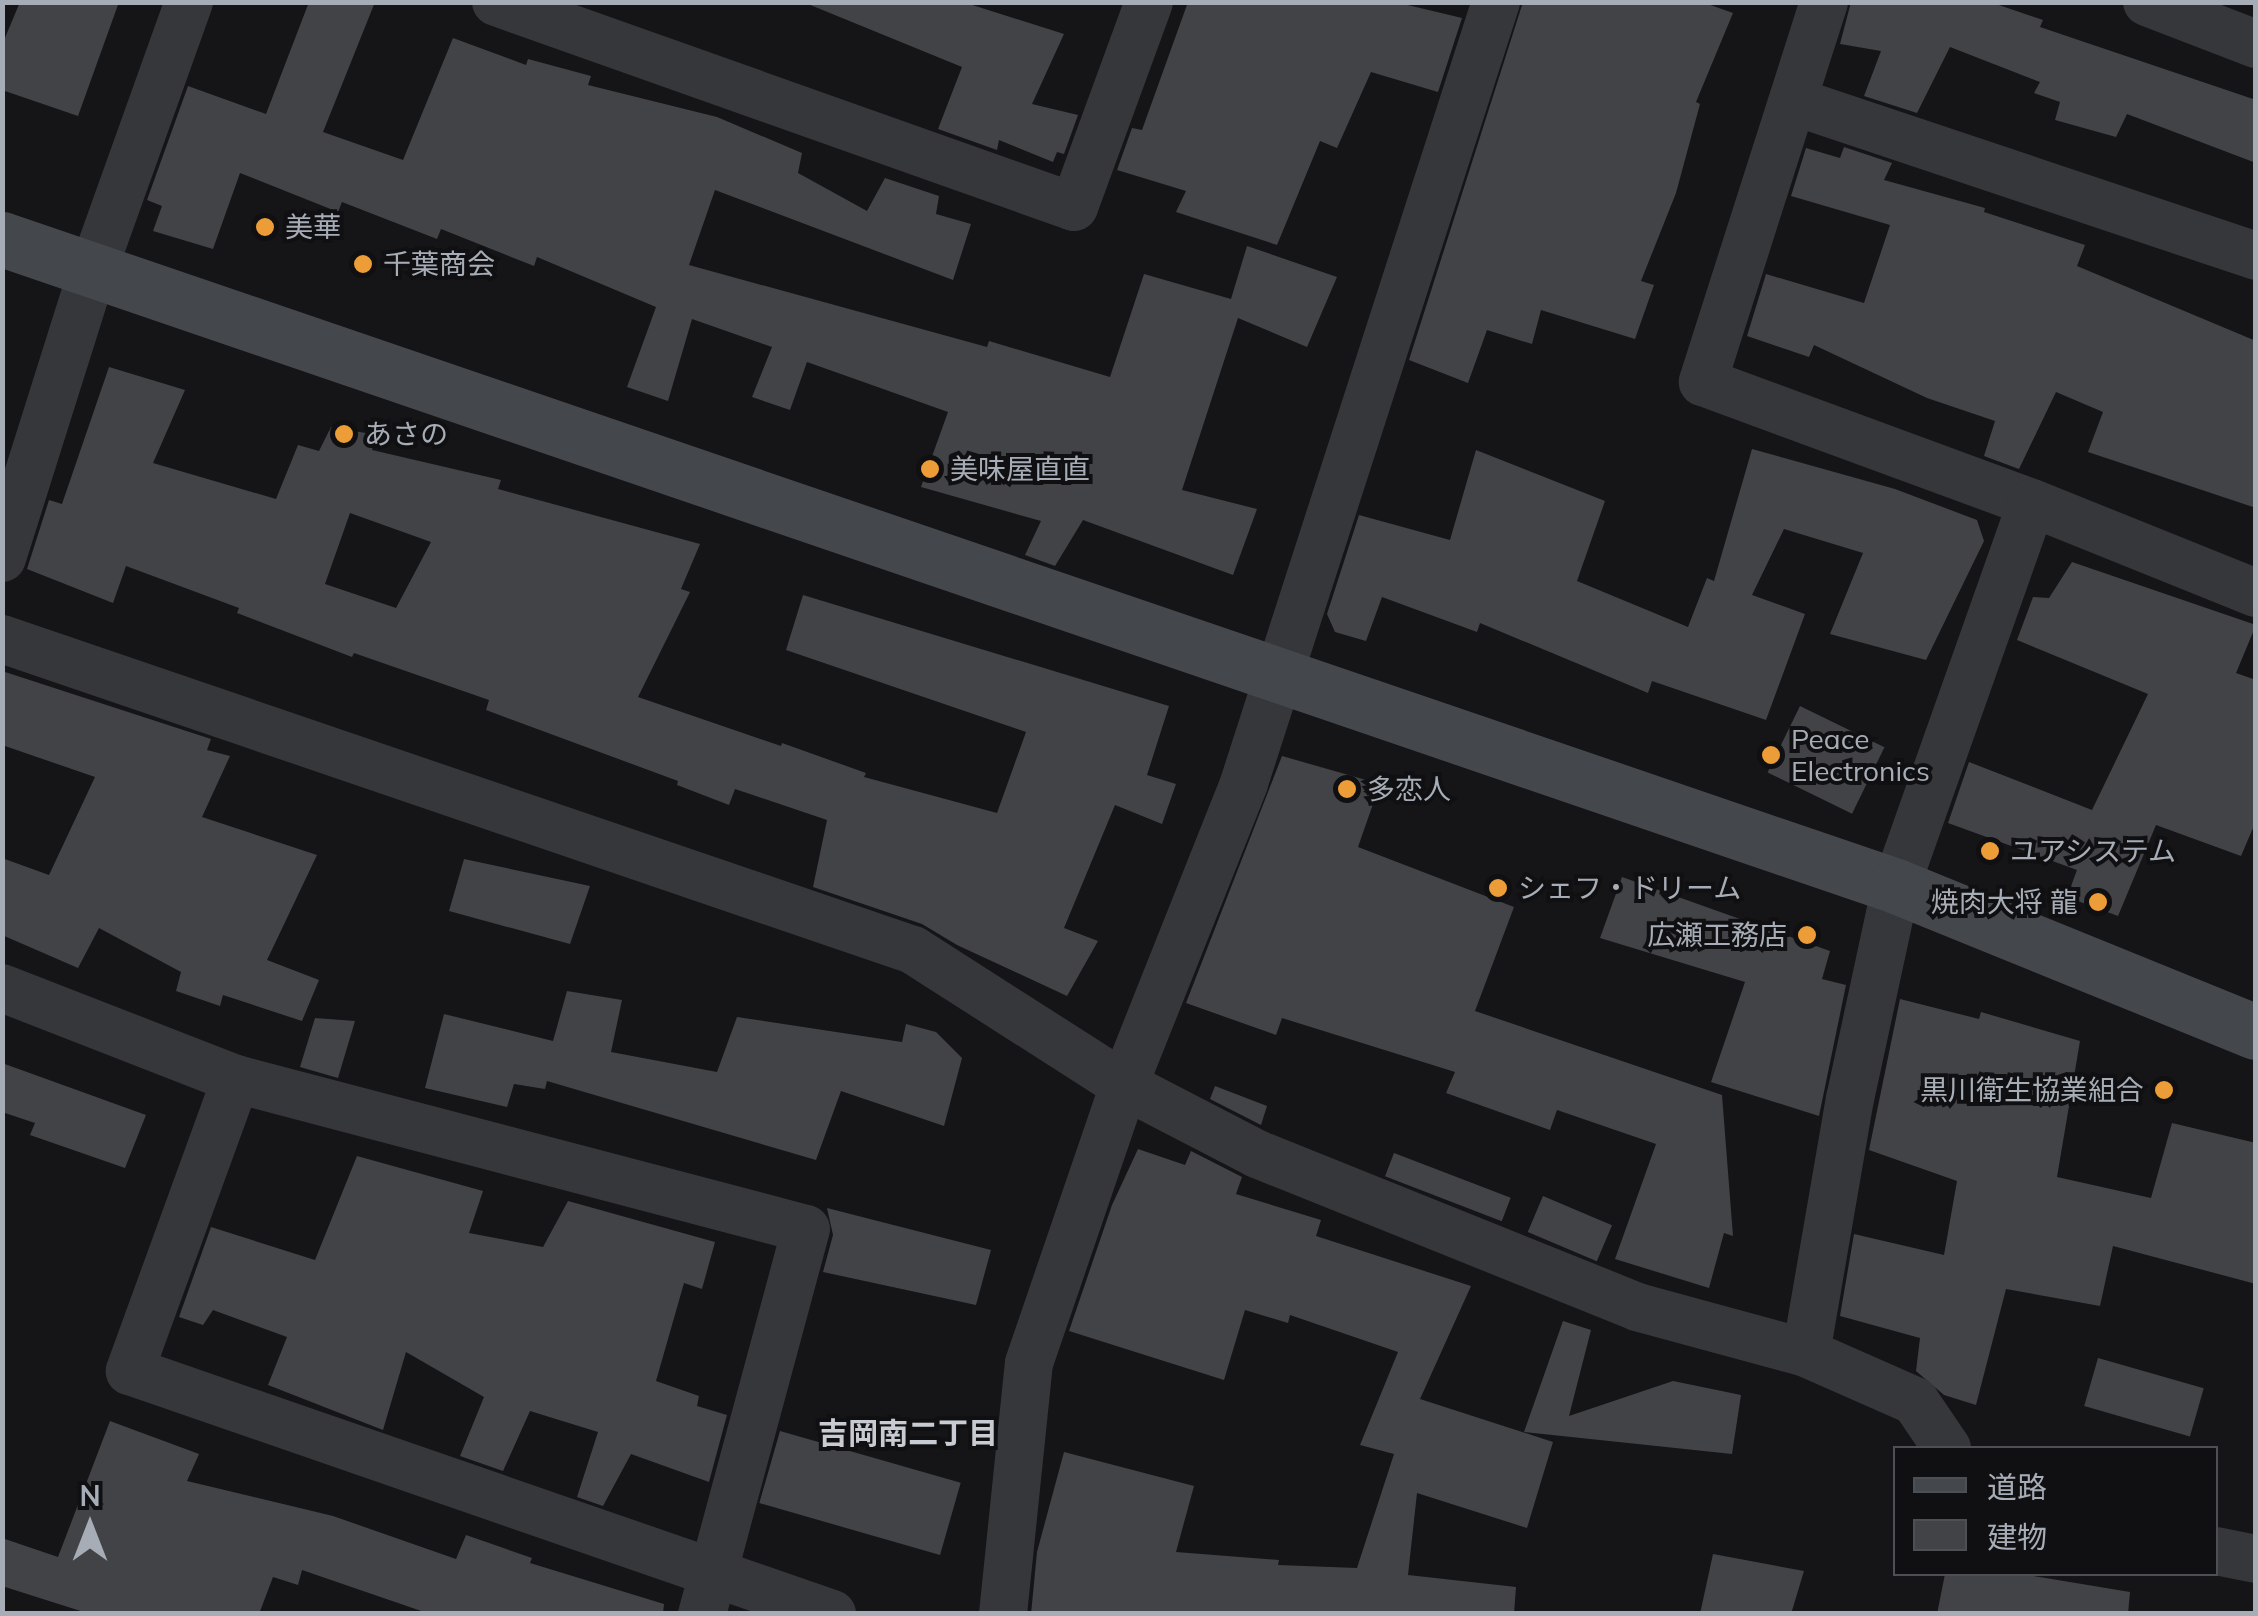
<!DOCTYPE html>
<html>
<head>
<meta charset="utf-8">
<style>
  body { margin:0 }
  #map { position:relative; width:2258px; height:1616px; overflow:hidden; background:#151517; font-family:Mulish,"Noto Sans JP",sans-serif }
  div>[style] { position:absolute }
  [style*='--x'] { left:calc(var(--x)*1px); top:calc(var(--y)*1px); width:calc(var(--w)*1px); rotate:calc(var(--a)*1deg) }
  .building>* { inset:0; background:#414347; transform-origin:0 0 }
  .street>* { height:48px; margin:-24px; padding:0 24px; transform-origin:24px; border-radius:24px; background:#36373b }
  .secondary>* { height:55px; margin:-27.5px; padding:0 27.5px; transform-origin:27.5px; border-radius:27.5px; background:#44474b }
  .dots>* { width:28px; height:28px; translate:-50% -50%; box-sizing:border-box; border:5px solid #101012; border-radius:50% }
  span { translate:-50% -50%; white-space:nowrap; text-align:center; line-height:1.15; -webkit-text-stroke:8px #101012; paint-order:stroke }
  .poi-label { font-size:28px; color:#a7adb6 }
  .left { translate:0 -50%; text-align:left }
  .right { translate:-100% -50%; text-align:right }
  .neighbourhood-label { font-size:30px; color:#c8ccd2; font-weight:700 }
  .frame { position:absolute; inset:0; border:5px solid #a7adb6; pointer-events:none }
  .legend { position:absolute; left:1893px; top:1446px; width:325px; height:130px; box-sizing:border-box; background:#101012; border:2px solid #4c4f54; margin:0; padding:12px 18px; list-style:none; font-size:30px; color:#a7adb6 }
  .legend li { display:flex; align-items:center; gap:20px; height:50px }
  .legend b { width:50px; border:2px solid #4c4f54 }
  .north { position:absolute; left:40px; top:1476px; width:100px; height:100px; -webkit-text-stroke:8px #101012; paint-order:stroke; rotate:0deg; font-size:28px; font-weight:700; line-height:40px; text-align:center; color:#a7adb6 }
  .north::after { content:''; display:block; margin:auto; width:35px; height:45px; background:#a7adb6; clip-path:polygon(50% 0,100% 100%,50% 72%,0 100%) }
</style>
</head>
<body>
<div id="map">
  <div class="building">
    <i style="clip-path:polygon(20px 2px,119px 2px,78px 116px,2px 90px,2px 45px)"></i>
    <i style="clip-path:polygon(309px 2px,375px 2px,323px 132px,403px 160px,453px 38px,526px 65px,528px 59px,591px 76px,588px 85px,717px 117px,802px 153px,798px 173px,867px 211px,885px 178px,939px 196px,936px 214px,971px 224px,953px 280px,715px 190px,689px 265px,987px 347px,989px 341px,1110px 377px,1144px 274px,1231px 299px,1247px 246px,1337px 277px,1307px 347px,1238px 318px,1182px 490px,1257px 509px,1233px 575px,1083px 520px,1055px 566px,1025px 555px,1041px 521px,921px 487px,948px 412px,807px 362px,790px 410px,752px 397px,772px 347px,692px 319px,668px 401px,627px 387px,656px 307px,537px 257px,534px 266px,441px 229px,437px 239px,342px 202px,338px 212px,240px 173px,213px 249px,153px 231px,162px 206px,147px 200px,188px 86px,266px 114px)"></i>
    <i style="clip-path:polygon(803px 2px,963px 2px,1064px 34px,1032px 104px,1078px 115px,1064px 154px,1057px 152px,1053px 162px,999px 140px,997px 150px,938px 129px,962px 67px)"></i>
    <i style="clip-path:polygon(1188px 2px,1395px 2px,1462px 18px,1438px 92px,1371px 72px,1337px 148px,1320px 141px,1277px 245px,1176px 212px,1186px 191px,1117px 170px,1132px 128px,1142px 130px)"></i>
    <i style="clip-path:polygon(1523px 2px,1702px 2px,1733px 13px,1696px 102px,1700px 104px,1676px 193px,1641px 281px,1654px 285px,1635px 339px,1541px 310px,1532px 344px,1487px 330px,1468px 383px,1409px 360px)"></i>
    <i style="clip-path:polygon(1851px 2px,1990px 2px,2043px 20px,2040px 27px,2256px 100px,2256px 163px,2127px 114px,2116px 137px,2055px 120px,2060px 102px,2034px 93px,2040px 82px,1950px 47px,1917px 113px,1864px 96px,1881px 51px,1840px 44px)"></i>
    <i style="clip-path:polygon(1844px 147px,1892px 163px,1884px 180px,1985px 208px,1984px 212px,2085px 245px,2077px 266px,2256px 341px,2256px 508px,2088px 452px,2103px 412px,2056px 392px,2019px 469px,1984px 456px,1995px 421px,1927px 398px,1814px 345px,1809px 357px,1747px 336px,1766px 274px,1864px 303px,1890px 225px,1791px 196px,1806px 148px,1840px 158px)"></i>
    <i style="clip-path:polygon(evenodd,109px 367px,185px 390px,153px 463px,276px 499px,298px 445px,319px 451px,331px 427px,377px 435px,372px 450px,501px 480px,498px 489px,700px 544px,681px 589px,690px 592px,638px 697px,781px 746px,782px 743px,866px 773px,864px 777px,997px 813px,1026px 732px,786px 650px,803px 595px,1169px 706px,1147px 775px,1176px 784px,1162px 824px,1115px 805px,1064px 928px,1098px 941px,1067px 996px,957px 945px,922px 924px,813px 887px,827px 820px,735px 789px,729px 805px,677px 785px,678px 781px,486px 710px,489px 700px,354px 653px,352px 657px,237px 613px,239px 608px,126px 566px,113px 603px,27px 569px,49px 500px,62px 504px,109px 367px,350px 513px,431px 542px,396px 608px,325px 584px,350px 513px)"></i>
    <i style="clip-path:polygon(1752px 449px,1895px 489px,1977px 520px,1984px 541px,1926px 660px,1830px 634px,1863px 553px,1784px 529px,1752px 595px,1805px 614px,1766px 720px,1652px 681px,1648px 693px,1480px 623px,1477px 632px,1382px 597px,1366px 641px,1335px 632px,1327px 614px,1359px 515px,1450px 540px,1476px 450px,1605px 501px,1577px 581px,1688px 627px,1707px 578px,1714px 581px)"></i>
    <i style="clip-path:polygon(2072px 562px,2256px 625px,2236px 673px,2256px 680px,2256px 821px,2241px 856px,2156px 825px,2118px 916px,2067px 897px,2077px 870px,1948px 823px,1969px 762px,2092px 810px,2148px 694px,2017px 640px,2033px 597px,2049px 598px)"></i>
    <i style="clip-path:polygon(2px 671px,211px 739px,207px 750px,230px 756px,202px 817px,317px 855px,267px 960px,319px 980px,302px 1021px,223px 995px,220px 1006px,176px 991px,181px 972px,99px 928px,78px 968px,2px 935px,2px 858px,49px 875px,95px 777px,2px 745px)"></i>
    <i style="left:1800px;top:706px;width:94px;height:74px;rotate:26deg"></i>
    <i style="clip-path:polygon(1282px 756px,1380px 784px,1358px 847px,1514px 907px,1475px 1011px,1722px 1095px,1733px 1236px,1724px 1233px,1709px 1288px,1615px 1259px,1656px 1144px,1557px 1110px,1550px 1130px,1446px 1093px,1455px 1072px,1282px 1018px,1276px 1035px,1186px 1003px)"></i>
    <i style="clip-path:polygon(464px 859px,590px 886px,570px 944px,449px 911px)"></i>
    <i style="clip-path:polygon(1622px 877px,1830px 951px,1822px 979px,1846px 985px,1819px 1116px,1711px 1082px,1745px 982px,1600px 938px)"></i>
    <i style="clip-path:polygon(567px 991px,622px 1000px,611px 1052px,717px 1072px,737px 1017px,902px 1042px,906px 1024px,936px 1032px,962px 1058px,944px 1126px,841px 1091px,816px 1160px,547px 1081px,545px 1089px,514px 1084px,507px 1107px,425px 1088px,444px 1014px,553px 1041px)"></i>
    <i style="clip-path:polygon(1900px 999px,1979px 1019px,1981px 1012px,2080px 1041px,2057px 1177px,2151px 1198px,2172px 1123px,2256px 1143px,2256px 1284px,2113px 1246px,2100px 1306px,2006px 1289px,1976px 1405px,1944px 1395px,1916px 1371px,1920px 1338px,1840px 1316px,1854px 1234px,1944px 1255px,1957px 1181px,1869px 1150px)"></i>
    <i style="clip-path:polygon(315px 1018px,355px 1021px,338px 1078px,300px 1067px)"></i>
    <i style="clip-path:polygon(2px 1063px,146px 1115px,125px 1168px,30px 1135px,35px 1123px,2px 1112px)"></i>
    <i style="clip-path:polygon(1215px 1086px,1267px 1106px,1261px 1125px,1210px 1099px)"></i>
    <i style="clip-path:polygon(1138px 1149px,1185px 1165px,1191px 1151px,1242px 1177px,1236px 1194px,1321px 1220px,1316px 1236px,1471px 1286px,1420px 1399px,1553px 1442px,1527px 1528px,1417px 1493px,1408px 1575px,1516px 1587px,1514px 1614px,1031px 1614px,1037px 1552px,1064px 1452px,1194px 1486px,1176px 1552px,1279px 1560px,1278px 1565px,1357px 1568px,1394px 1454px,1360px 1445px,1398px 1352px,1290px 1315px,1288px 1323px,1245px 1310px,1224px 1380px,1069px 1331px,1112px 1205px)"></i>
    <i style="left:1394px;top:1153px;width:125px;height:25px;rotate:21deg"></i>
    <i style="clip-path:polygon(357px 1156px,483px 1191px,469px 1233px,543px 1247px,568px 1201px,715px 1242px,702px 1289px,684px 1283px,656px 1381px,699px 1396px,697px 1406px,727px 1415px,709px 1482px,631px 1454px,603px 1506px,577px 1497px,598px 1432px,530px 1411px,503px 1471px,460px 1456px,484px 1397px,406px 1352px,383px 1430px,268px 1385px,287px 1337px,213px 1310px,203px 1325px,179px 1317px,211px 1227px,315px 1260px)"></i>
    <i style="left:1543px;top:1196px;width:75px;height:39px;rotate:23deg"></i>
    <i style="clip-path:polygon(827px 1208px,991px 1250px,976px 1305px,823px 1272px,833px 1235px)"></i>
    <i style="clip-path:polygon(1563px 1321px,1591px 1330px,1569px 1416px,1673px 1381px,1741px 1395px,1732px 1454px,1524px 1432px)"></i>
    <i style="left:2098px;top:1358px;width:110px;height:50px;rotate:16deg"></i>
    <i style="clip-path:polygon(110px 1421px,199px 1454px,187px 1481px,333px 1516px,456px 1559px,466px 1535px,532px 1558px,530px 1563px,664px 1604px,663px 1614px,430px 1614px,302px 1570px,298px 1585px,273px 1577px,259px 1614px,90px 1614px,2px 1586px,2px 1538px,58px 1557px)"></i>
    <i style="left:780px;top:1431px;width:188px;height:75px;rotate:16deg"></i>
    <i style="clip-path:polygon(1713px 1554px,1804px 1571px,1791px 1614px,1700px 1614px)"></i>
    <i style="clip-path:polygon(1945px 1574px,2021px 1574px,2130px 1592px,2128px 1614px,1937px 1614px)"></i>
  </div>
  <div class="street">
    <i style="--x:496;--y:2;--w:613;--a:19.53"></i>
    <i style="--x:1074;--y:207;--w:218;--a:-69.9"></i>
    <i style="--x:1824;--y:2;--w:399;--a:107.7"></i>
    <i style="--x:1703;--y:382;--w:351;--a:20.2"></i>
    <i style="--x:2032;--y:503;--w:241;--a:21.9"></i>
    <i style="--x:2147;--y:2;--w:117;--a:21.1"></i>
    <i style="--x:1793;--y:101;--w:488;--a:18.5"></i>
    <i style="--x:2;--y:558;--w:302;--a:-72.5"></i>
    <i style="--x:93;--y:270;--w:285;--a:-70.3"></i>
    <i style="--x:2;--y:639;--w:963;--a:18.85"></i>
    <i style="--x:913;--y:950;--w:250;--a:32.6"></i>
    <i style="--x:1124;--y:1085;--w:150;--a:27.4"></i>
    <i style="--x:1257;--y:1154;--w:410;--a:21.9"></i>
    <i style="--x:1637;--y:1307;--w:175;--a:15.2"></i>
    <i style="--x:1806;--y:1353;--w:119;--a:23.8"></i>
    <i style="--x:1915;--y:1401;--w:57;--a:55.8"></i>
    <i style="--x:2;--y:988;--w:251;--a:21.3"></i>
    <i style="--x:236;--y:1079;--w:589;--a:14.74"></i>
    <i style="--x:806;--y:1229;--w:399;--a:105.1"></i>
    <i style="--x:236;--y:1079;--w:311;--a:110"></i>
    <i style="--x:130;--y:1371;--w:743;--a:19.09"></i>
    <i style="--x:1806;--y:1353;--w:258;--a:-80.2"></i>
    <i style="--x:1850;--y:1099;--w:218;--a:-77.8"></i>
    <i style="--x:1896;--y:886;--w:406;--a:-70.5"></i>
    <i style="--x:2216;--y:1551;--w:41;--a:11.3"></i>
    <i style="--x:1003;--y:1614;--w:252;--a:-84.1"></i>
    <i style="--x:1029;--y:1363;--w:294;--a:-71.1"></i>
    <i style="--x:1124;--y:1085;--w:325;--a:-68.3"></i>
    <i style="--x:1244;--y:783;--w:821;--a:-72.12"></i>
  </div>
  <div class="secondary">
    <i style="--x:2;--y:239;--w:2001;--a:18.86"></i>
    <i style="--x:1896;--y:886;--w:388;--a:22.1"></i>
  </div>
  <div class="dots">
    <i style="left:265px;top:227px;background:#ec9d37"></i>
    <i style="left:363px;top:264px;background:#ec9d37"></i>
    <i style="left:344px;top:434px;background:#ec9d37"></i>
    <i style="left:930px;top:469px;background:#ec9d37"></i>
    <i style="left:1771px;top:755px;background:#ec9d37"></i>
    <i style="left:1347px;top:789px;background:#ec9d37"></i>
    <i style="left:1990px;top:851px;background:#ec9d37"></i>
    <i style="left:1498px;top:888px;background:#ec9d37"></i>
    <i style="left:2098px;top:902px;background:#ec9d37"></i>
    <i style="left:1807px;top:935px;background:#ec9d37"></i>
    <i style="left:2164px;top:1090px;background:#ec9d37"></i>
  </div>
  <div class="poi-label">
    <span class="left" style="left:285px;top:227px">美華</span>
    <span class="left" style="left:383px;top:264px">千葉商会</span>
    <span class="left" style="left:364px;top:434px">あさの</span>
    <span class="left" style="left:950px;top:469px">美味屋直直</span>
    <span class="left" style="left:1791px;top:755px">Peace<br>Electronics</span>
    <span class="left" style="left:1367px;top:789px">多恋人</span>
    <span class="left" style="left:2010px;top:851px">ユアシステム</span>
    <span class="left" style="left:1518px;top:888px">シェフ・ドリーム</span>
    <span class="right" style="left:2078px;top:902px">焼肉大将 龍</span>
    <span class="right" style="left:1787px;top:935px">広瀬工務店</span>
    <span class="right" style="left:2144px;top:1090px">黒川衛生協業組合</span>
  </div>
  <div class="neighbourhood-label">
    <span style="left:908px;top:1433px">吉岡南二丁目</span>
  </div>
  <div class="frame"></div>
  <ul class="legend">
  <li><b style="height:12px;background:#44474b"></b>道路</li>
  <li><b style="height:28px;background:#414347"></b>建物</li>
  </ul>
  <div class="north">N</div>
</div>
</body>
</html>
